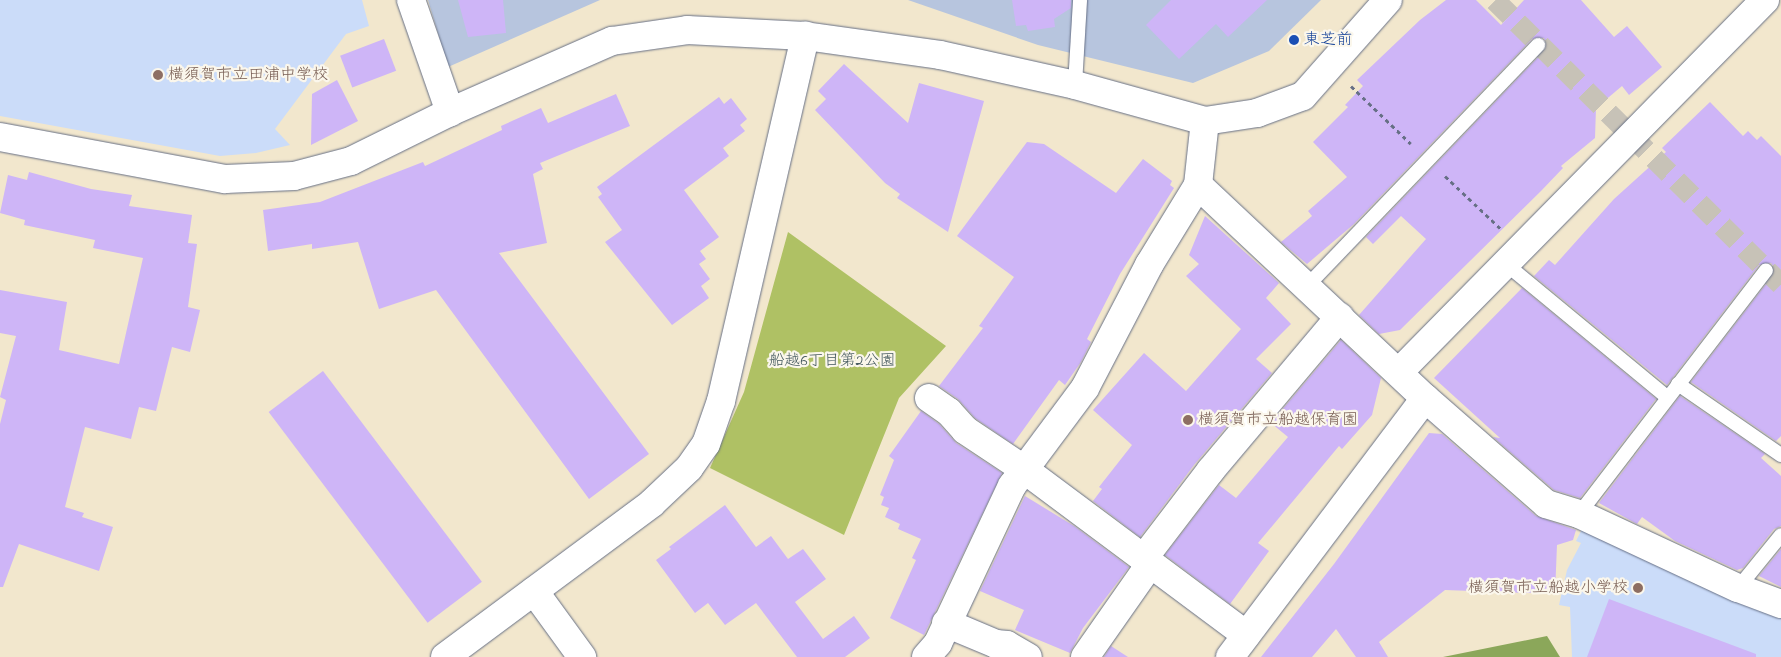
<!DOCTYPE html>
<html>
<head>
<meta charset="utf-8">
<style>
  body { margin:0 }
  #map { position:relative; width:1781px; height:657px; overflow:hidden; background:#f2e7cd; font-family:"Indie Flower","Klee One",sans-serif }
  div>[style] { position:absolute }
  [style*='--x'] { left:calc(var(--x)*1px); top:calc(var(--y)*1px); width:calc(var(--w)*1px); rotate:calc(var(--a)*1deg) }
  .built>* { inset:0; background:#cbdcf9 }
  .industrial>* { inset:0; background:#b7c5de }
  .green>* { inset:0; background:#afc164 }
  .forest>* { inset:0; background:#8ba75a }
  .building>* { inset:0; background:#ceb5f7; transform-origin:0 0 }
  .pedestrian-tunnel>* { height:21px; margin-top:-10.5px; transform-origin:0; background:repeating-linear-gradient(90deg,#c7c2b7 0 21px,transparent 0 32px) }
  .path>* { height:3px; margin-top:-1.5px; transform-origin:0; background:repeating-linear-gradient(90deg,#666f85 0 4px,transparent 0 8px) }
  .roads { filter:drop-shadow(0 0 1px #666f85) drop-shadow(0 0 1px #666f85) }
  .service>* { height:14px; margin:-7px; padding:0 7px; transform-origin:7px; border-radius:7px; background:#fff }
  .minor>* { height:28px; margin:-14px; padding:0 14px; transform-origin:14px; border-radius:14px; background:#fff }
  .tertiary>* { height:28px; margin:-14px; padding:0 14px; transform-origin:14px; border-radius:14px; background:#fff }
  .dots>* { width:14px; height:14px; translate:-50% -50%; box-sizing:border-box; border:2px solid #fbf7ec; border-radius:50% }
  span { translate:-50% -50%; white-space:nowrap; text-align:center; line-height:1.15; -webkit-text-stroke:4.5px #fbf7ec; paint-order:stroke }
  .transit-label { font-size:16px; color:#164399 }
  .left { translate:0 -50%; text-align:left }
  .education-label { font-size:16px; color:#785e54 }
  .right { translate:-100% -50%; text-align:right }
  .park-label { font-size:16px; color:#475b60 }
</style>
</head>
<body>
<div id="map">
  <div class="built">
    <i style="clip-path:polygon(0 0,362px 0,369px 26px,346px 34px,275px 129px,290px 145px,256px 153px,220px 156px,0 116px)"></i>
    <i style="clip-path:polygon(1582px 529px,1781px 618px,1781px 657px,1572px 657px,1570px 607px,1559px 605px,1567px 570px,1581px 543px,1576px 541px)"></i>
  </div>
  <div class="industrial">
    <i style="clip-path:polygon(428px 0,600px 0,448px 67px)"></i>
    <i style="clip-path:polygon(908px 0,1321px 0,1269px 51px,1193px 83px,1038px 45px)"></i>
  </div>
  <div class="green">
    <i style="clip-path:polygon(788px 232px,946px 346px,899px 398px,844px 535px,710px 468px,744px 392px)"></i>
  </div>
  <div class="forest">
    <i style="clip-path:polygon(1547px 636px,1560px 657px,1443px 657px)"></i>
  </div>
  <div class="building">
    <i style="clip-path:polygon(458px 0,503px 0,506px 33px,468px 37px)"></i>
    <i style="clip-path:polygon(1012px 0,1071px 0,1071px 8px,1054px 19px,1055px 27px,1028px 31px,1026px 25px,1016px 26px)"></i>
    <i style="clip-path:polygon(1171px 0,1267px 0,1228px 37px,1216px 24px,1179px 59px,1146px 25px)"></i>
    <i style="clip-path:polygon(1446px 0,1476px 0,1501px 25px,1524px 0,1581px 0,1614px 37px,1627px 26px,1662px 67px,1629px 95px,1622px 86px,1596px 108px,1595px 138px,1561px 166px,1563px 168px,1541px 191px,1400px 330px,1379px 334px,1359px 315px,1426px 239px,1401px 216px,1373px 244px,1366px 237px,1544px 51px,1546px 43px,1544px 38px,1532px 39px,1354px 224px,1307px 264px,1281px 242px,1312px 216px,1308px 211px,1347px 177px,1313px 142px,1348px 107px,1345px 105px,1363px 86px,1357px 80px,1420px 20px)"></i>
    <i style="left:384px;top:39px;width:34px;height:47px;rotate:69deg"></i>
    <i style="clip-path:polygon(844px 64px,908px 123px,919px 83px,984px 101px,948px 232px,897px 198px,900px 194px,885px 183px,815px 110px,826px 99px,818px 91px)"></i>
    <i style="clip-path:polygon(337px 80px,358px 121px,311px 145px,312px 94px)"></i>
    <i style="clip-path:polygon(616px 94px,630px 126px,540px 163px,543px 169px,533px 174px,547px 243px,499px 253px,649px 454px,589px 499px,436px 290px,379px 309px,358px 242px,312px 249px,312px 244px,268px 251px,263px 210px,320px 202px,423px 162px,425px 166px,502px 130px,501px 126px,541px 108px,548px 123px)"></i>
    <i style="clip-path:polygon(719px 97px,724px 104px,731px 98px,747px 119px,740px 125px,745px 131px,723px 148px,729px 156px,684px 190px,719px 237px,700px 251px,706px 259px,699px 264px,710px 279px,701px 286px,709px 298px,672px 325px,605px 242px,622px 230px,598px 197px,602px 194px,597px 187px)"></i>
    <i style="clip-path:polygon(1710px 102px,1743px 136px,1748px 131px,1757px 140px,1761px 136px,1781px 156px,1781px 436px,1776px 441px,1691px 382px,1773px 275px,1774px 267px,1771px 263px,1759px 265px,1667px 385px,1534px 276px,1549px 260px,1555px 265px,1614px 199px,1666px 152px,1662px 148px)"></i>
    <i style="clip-path:polygon(1027px 142px,1044px 144px,1116px 193px,1143px 159px,1172px 181px,1170px 185px,1174px 188px,1120px 274px,1087px 339px,1091px 342px,1081px 362px,1065px 385px,1059px 380px,1013px 444px,975px 418px,958px 399px,939px 386px,983px 328px,979px 326px,1014px 277px,957px 236px)"></i>
    <i style="clip-path:polygon(29px 172px,91px 189px,132px 195px,129px 206px,192px 215px,188px 243px,197px 244px,188px 307px,200px 310px,190px 352px,172px 347px,156px 411px,139px 407px,131px 439px,85px 427px,65px 507px,84px 513px,82px 517px,113px 527px,99px 571px,19px 544px,3px 587px,0 587px,0 424px,6px 400px,0 397px,16px 336px,0 333px,0 290px,67px 302px,59px 350px,119px 364px,143px 258px,93px 248px,95px 240px,24px 225px,25px 220px,0 213px,8px 175px,27px 180px)"></i>
    <i style="clip-path:polygon(1205px 216px,1279px 283px,1266px 298px,1291px 324px,1256px 359px,1272px 373px,1194px 465px,1140px 537px,1093px 501px,1102px 489px,1099px 487px,1132px 445px,1093px 410px,1144px 353px,1186px 391px,1241px 329px,1186px 276px,1199px 264px,1189px 255px)"></i>
    <i style="clip-path:polygon(1522px 288px,1656px 399px,1580px 498px,1554px 490px,1493px 437px,1500px 438px,1434px 378px)"></i>
    <i style="clip-path:polygon(1341px 340px,1381px 378px,1372px 415px,1342px 449px,1339px 446px,1258px 543px,1269px 551px,1230px 604px,1165px 555px,1219px 485px,1236px 498px,1288px 437px,1271px 423px)"></i>
    <i style="left:323px;top:371px;width:264px;height:68px;rotate:53deg"></i>
    <i style="clip-path:polygon(1680px 396px,1765px 454px,1761px 458px,1781px 476px,1781px 526px,1774px 529px,1743px 568px,1737px 570px,1675px 541px,1642px 517px,1637px 524px,1599px 503px)"></i>
    <i style="clip-path:polygon(921px 411px,939px 424px,956px 443px,1002px 473px,924px 635px,890px 618px,916px 560px,912px 558px,921px 539px,898px 529px,900px 524px,885px 517px,889px 508px,881px 505px,884px 497px,880px 495px,894px 460px,889px 456px)"></i>
    <i style="clip-path:polygon(1429px 433px,1442px 434px,1536px 516px,1576px 530px,1573px 540px,1557px 545px,1555px 594px,1445px 590px,1379px 642px,1388px 657px,1356px 657px,1336px 629px,1312px 657px,1261px 657px,1334px 564px)"></i>
    <i style="clip-path:polygon(1025px 496px,1074px 526px,1129px 567px,1083px 628px,1070px 653px,1015px 630px,1024px 610px,980px 591px)"></i>
    <i style="clip-path:polygon(725px 505px,756px 547px,771px 536px,788px 559px,803px 549px,826px 579px,795px 602px,823px 639px,854px 616px,870px 638px,845px 657px,797px 657px,756px 603px,725px 625px,708px 603px,695px 613px,656px 560px,671px 549px,669px 547px)"></i>
    <i style="clip-path:polygon(1781px 549px,1781px 587px,1759px 576px)"></i>
    <i style="clip-path:polygon(1609px 599px,1756px 654px,1756px 657px,1587px 657px)"></i>
    <i style="clip-path:polygon(1111px 646px,1128px 657px,1104px 657px)"></i>
  </div>
  <div class="pedestrian-tunnel">
    <i style="--x:1495;--y:0;--w:403;--a:44.8"></i>
  </div>
  <div class="path">
    <i style="--x:1351;--y:86;--w:83;--a:44"></i>
    <i style="--x:1445;--y:176;--w:76;--a:43.4"></i>
  </div>
  <div class="roads">
    <div class="service">
      <i style="--x:1075;--y:85;--w:85;--a:-86.6"></i>
      <i style="--x:1506;--y:264;--w:209;--a:39.6"></i>
      <i style="--x:1307;--y:286;--w:334;--a:-46.2"></i>
      <i style="--x:1678;--y:384;--w:125;--a:34.6"></i>
      <i style="--x:1579;--y:514;--w:307;--a:-52.5"></i>
      <i style="--x:1738;--y:588;--w:68;--a:-50.9"></i>
    </div>
    <div class="minor">
      <i style="--x:1399;--y:372;--w:522;--a:-45.47"></i>
      <i style="--x:929;--y:398;--w:24;--a:35"></i>
      <i style="--x:949;--y:412;--w:24;--a:48"></i>
      <i style="--x:965;--y:430;--w:72;--a:33.7"></i>
      <i style="--x:1025;--y:470;--w:276;--a:36.7"></i>
      <i style="--x:1143;--y:559;--w:112;--a:-52.6"></i>
      <i style="--x:1211;--y:470;--w:200;--a:-49.9"></i>
      <i style="--x:534;--y:591;--w:82;--a:54"></i>
      <i style="--x:946;--y:623;--w:54;--a:22.8"></i>
      <i style="--x:996;--y:644;--w:11;--a:5"></i>
      <i style="--x:1007;--y:645;--w:24;--a:30"></i>
      <i style="--x:926;--y:657;--w:18;--a:-49"></i>
      <i style="--x:938;--y:643;--w:174;--a:-64.8"></i>
      <i style="--x:1012;--y:486;--w:122;--a:-53.3"></i>
      <i style="--x:1085;--y:388;--w:139;--a:-62.5"></i>
      <i style="--x:1149;--y:265;--w:94;--a:-58.5"></i>
      <i style="--x:1198;--y:185;--w:311;--a:43.2"></i>
      <i style="--x:1425;--y:398;--w:161;--a:41.2"></i>
      <i style="--x:1546;--y:504;--w:34;--a:17"></i>
      <i style="--x:1579;--y:514;--w:175;--a:25"></i>
      <i style="--x:1738;--y:588;--w:46;--a:20.4"></i>
      <i style="--x:1085;--y:657;--w:113;--a:-55"></i>
      <i style="--x:1230;--y:657;--w:324;--a:-53"></i>
    </div>
    <div class="tertiary">
      <i style="--x:411;--y:0;--w:119;--a:70.8"></i>
      <i style="--x:0;--y:137;--w:229;--a:10.6"></i>
      <i style="--x:225;--y:179;--w:69;--a:-2.5"></i>
      <i style="--x:294;--y:176;--w:59;--a:-14.7"></i>
      <i style="--x:351;--y:161;--w:110;--a:-26.3"></i>
      <i style="--x:450;--y:112;--w:177;--a:-23.7"></i>
      <i style="--x:612;--y:41;--w:76;--a:-8.3"></i>
      <i style="--x:687;--y:30;--w:118;--a:2.9"></i>
      <i style="--x:805;--y:36;--w:136;--a:8"></i>
      <i style="--x:940;--y:55;--w:138;--a:12.5"></i>
      <i style="--x:1075;--y:85;--w:135;--a:15.5"></i>
      <i style="--x:1205;--y:121;--w:53;--a:-8.7"></i>
      <i style="--x:1257;--y:113;--w:49;--a:-20.3"></i>
      <i style="--x:1303;--y:96;--w:128;--a:-48.5"></i>
      <i style="--x:1198;--y:185;--w:64;--a:-83.8"></i>
      <i style="--x:445;--y:657;--w:258;--a:-36.6"></i>
      <i style="--x:652;--y:503;--w:51;--a:-43.4"></i>
      <i style="--x:689;--y:468;--w:29;--a:-55"></i>
      <i style="--x:706;--y:444;--w:46;--a:-70.8"></i>
      <i style="--x:721;--y:401;--w:375;--a:-77"></i>
    </div>
  </div>
  <div class="dots">
    <i style="left:1294px;top:40px;background:#1a4fb4"></i>
    <i style="left:158px;top:75px;background:#8d6e63"></i>
    <i style="left:1188px;top:420px;background:#8d6e63"></i>
    <i style="left:1638px;top:588px;background:#8d6e63"></i>
  </div>
  <div class="transit-label">
    <span class="left" style="left:1304px;top:40px">東芝前</span>
  </div>
  <div class="education-label">
    <span class="left" style="left:168px;top:75px">横須賀市立田浦中学校</span>
    <span class="left" style="left:1198px;top:420px">横須賀市立船越保育園</span>
    <span class="right" style="left:1628px;top:588px">横須賀市立船越小学校</span>
  </div>
  <div class="park-label">
    <span style="left:832px;top:361px">船越6丁目第2公園</span>
  </div>
</div>
</body>
</html>
